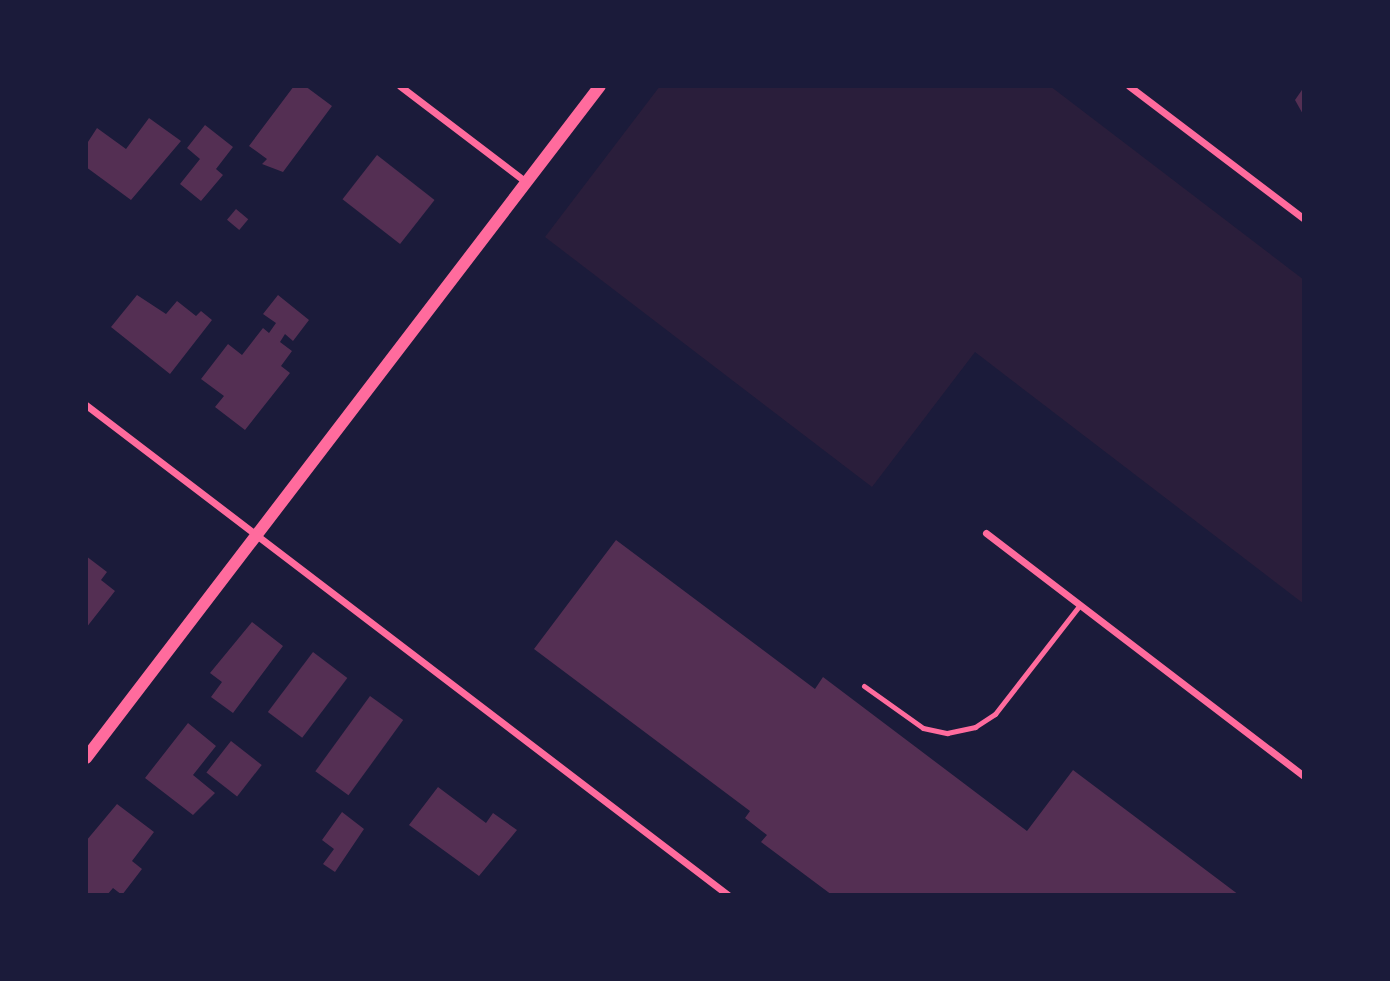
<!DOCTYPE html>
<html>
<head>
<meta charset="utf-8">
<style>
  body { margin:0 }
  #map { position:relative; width:1390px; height:981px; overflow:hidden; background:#1b1b3a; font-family:"Space Grotesk",sans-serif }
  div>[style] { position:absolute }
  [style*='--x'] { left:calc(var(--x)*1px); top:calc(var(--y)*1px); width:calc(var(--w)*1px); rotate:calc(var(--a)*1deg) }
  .green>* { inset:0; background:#2a1e3b }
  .building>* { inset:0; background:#542f53; transform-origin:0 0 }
  .service>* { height:5px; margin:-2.5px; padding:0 2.5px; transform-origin:2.5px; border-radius:2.5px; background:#ff6b9d }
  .minor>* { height:7px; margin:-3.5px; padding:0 3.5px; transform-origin:3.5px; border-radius:3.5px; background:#ff6b9d }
  .tertiary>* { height:12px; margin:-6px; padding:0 6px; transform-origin:6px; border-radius:6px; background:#ff6b9d }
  span { translate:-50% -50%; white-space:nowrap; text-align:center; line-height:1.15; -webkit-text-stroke:6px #1b1b3a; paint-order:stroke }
  .frame { position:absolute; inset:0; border:88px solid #1b1b3a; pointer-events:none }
</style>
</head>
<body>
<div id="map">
  <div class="green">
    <i style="clip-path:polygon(660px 86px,1050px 86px,1304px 280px,1304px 604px,975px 352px,872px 487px,545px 237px)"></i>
  </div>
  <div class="building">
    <i style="clip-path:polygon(294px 86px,305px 86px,332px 106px,283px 172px,262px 164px,267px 159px,249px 146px)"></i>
    <i style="clip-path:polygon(1304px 87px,1304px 116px,1295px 100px)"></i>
    <i style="clip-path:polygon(149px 118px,181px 141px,131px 200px,86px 167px,86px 145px,97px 128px,126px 149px)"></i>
    <i style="clip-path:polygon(205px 125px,233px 147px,216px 169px,223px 175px,201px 201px,180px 184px,200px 159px,187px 148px)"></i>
    <i style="left:377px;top:155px;width:73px;height:56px;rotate:38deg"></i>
    <i style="left:236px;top:209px;width:16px;height:14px;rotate:40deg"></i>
    <i style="clip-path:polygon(137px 295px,166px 314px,177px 301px,196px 316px,201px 311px,212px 320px,170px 374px,111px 327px)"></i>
    <i style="clip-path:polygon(278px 295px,309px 320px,293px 341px,285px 334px,280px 342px,292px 351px,281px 366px,290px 373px,245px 430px,215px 407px,224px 396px,201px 379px,228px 344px,242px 355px,263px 328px,269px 333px,276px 323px,263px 314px)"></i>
    <i style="clip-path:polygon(616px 540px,815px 689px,823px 677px,1027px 831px,1073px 770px,1239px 895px,832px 895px,761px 842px,767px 835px,745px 818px,750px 811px,534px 649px)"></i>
    <i style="clip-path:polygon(86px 556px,107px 572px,101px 580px,115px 591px,86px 628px)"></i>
    <i style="clip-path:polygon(252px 622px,283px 646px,233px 713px,211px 697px,222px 682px,210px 673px)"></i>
    <i style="left:313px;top:652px;width:43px;height:75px;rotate:37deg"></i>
    <i style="left:370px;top:696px;width:41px;height:93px;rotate:36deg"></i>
    <i style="clip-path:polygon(188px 723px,216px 746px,193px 775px,215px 793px,193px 815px,145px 778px)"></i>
    <i style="left:231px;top:741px;width:39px;height:40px;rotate:38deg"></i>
    <i style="clip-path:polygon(438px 787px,486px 823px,493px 813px,517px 830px,479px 876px,409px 825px)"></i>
    <i style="clip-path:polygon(117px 804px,154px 832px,132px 861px,142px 869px,122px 895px,113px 888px,107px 895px,86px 895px,86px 841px)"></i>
    <i style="clip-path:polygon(342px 812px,364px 829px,335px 872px,323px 864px,334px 849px,322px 840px)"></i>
  </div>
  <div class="service">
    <i style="--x:864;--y:686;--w:72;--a:35.4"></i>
    <i style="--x:923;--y:728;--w:25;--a:12"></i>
    <i style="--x:947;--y:733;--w:29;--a:-12"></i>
    <i style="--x:975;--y:727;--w:24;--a:-33"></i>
    <i style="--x:995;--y:714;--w:138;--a:-52.1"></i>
  </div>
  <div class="minor">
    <i style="--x:400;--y:86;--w:158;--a:37.3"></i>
    <i style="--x:1129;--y:86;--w:220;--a:37.2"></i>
    <i style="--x:86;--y:405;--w:808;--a:37.35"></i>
    <i style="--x:986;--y:533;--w:400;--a:37.4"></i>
  </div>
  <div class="tertiary">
    <i style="--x:86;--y:758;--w:846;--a:-52.59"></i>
  </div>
  <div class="frame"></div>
</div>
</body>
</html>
